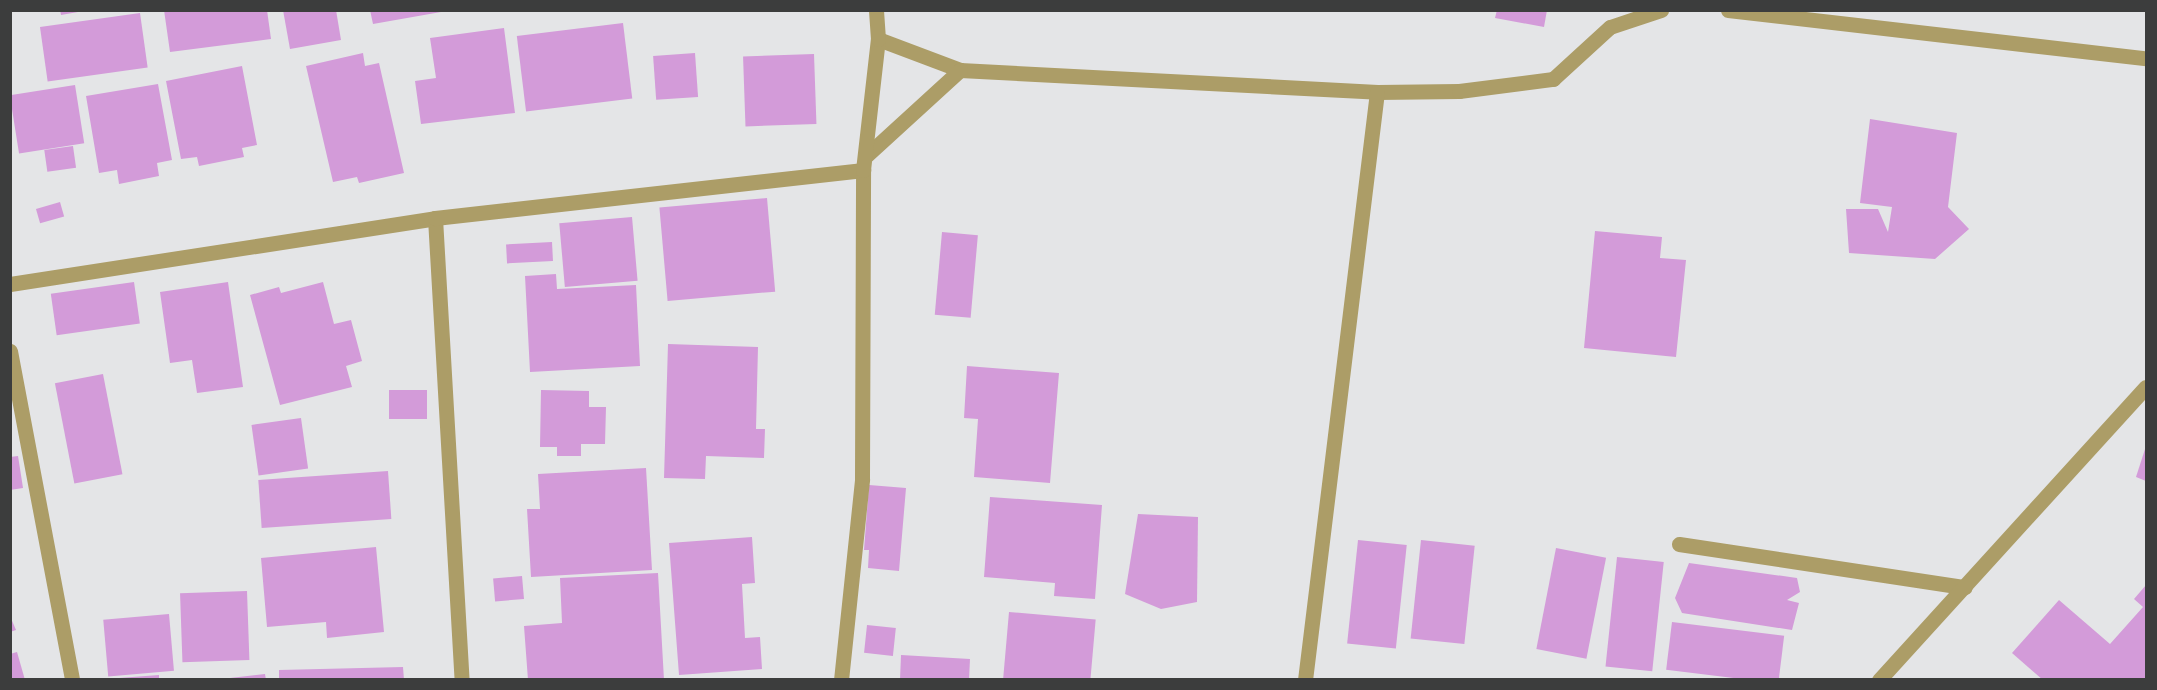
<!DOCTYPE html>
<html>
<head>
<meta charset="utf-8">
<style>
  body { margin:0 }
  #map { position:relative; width:2157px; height:690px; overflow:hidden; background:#e4e5e7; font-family:"Roboto Condensed",sans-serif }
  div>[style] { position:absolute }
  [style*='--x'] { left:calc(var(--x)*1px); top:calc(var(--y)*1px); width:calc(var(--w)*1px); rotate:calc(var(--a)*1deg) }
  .building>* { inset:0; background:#d39bd9; transform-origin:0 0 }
  .service>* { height:15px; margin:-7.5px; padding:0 7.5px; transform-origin:7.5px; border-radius:7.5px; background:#ac9d67 }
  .minor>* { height:15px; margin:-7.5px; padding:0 7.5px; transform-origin:7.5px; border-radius:7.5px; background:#ac9d67 }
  span { translate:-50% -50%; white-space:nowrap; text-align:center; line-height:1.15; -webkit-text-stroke:4.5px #e4e5e7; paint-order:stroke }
  .frame { position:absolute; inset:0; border:12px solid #3c3d3d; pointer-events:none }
</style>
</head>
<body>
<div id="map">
  <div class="building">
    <i style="clip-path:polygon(60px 10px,77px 10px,78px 12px,61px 15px)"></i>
    <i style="clip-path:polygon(164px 10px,267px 10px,271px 39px,170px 52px)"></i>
    <i style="clip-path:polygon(283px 10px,336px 10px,341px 40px,290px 49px)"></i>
    <i style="clip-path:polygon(370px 10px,441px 10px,441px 12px,373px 24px)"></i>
    <i style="clip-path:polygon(1497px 10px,1547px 10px,1544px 27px,1495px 18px)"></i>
    <i style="left:140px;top:13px;width:55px;height:101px;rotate:82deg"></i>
    <i style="left:623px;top:23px;width:76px;height:107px;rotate:83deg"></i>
    <i style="clip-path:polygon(504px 28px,515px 113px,421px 124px,415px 81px,436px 78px,430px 38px)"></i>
    <i style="clip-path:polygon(363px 53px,365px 66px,379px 63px,404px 173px,359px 183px,357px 177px,333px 182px,306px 66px)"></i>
    <i style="left:695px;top:53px;width:44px;height:42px;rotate:86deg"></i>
    <i style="left:814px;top:54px;width:70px;height:71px;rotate:88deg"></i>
    <i style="clip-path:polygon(242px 66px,257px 145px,242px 148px,244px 157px,199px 166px,197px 157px,181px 159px,166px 81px)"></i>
    <i style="clip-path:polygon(158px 84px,172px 160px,157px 163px,159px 176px,119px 184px,117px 170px,99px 173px,86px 96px)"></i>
    <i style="left:75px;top:85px;width:59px;height:66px;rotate:81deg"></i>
    <i style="clip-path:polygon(1870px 119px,1957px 133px,1948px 207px,1969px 229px,1935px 259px,1849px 253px,1846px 209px,1878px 209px,1888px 232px,1892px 207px,1860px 203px)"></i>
    <i style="left:73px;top:146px;width:22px;height:29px;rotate:82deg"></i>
    <i style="left:767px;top:198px;width:94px;height:108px;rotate:85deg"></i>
    <i style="left:60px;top:202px;width:15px;height:25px;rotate:74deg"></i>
    <i style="left:632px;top:217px;width:64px;height:73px;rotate:85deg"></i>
    <i style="clip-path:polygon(1595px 231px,1662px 237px,1660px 258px,1686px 260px,1676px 357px,1584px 348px)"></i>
    <i style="left:942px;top:232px;width:36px;height:83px;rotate:5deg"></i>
    <i style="left:552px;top:242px;width:19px;height:46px;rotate:87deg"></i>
    <i style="clip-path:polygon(556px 274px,557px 289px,636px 285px,640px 366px,530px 372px,525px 276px)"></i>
    <i style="left:134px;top:282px;width:42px;height:84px;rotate:82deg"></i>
    <i style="clip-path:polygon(228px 282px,243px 387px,197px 393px,192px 360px,170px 363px,160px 292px)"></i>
    <i style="clip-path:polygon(323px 282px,334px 324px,351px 320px,362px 361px,346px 366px,352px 387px,280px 405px,250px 295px,279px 287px,281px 293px)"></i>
    <i style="clip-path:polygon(668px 344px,758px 347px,756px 429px,765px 429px,764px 458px,706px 456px,705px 479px,664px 478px)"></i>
    <i style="clip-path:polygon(967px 366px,1059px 373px,1050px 483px,974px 477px,978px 419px,964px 418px)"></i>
    <i style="left:103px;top:374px;width:102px;height:49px;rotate:79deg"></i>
    <i style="left:427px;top:390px;width:29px;height:38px;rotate:90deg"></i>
    <i style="clip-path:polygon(541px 390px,589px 391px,589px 407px,606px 407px,605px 444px,581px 444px,581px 456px,557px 456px,557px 447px,540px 447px)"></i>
    <i style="left:301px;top:418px;width:51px;height:50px;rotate:82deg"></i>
    <i style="clip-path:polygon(2146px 446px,2146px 481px,2136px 477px)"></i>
    <i style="clip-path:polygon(18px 456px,23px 488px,10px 490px,10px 457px)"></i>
    <i style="clip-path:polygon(646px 468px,652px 570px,531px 577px,527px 509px,540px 509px,538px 474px)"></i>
    <i style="left:388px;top:471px;width:48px;height:130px;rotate:86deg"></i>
    <i style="clip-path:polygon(869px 485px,906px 488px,899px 571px,868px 568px,869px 550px,864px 550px)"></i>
    <i style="clip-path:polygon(990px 497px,1102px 505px,1095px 599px,1054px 596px,1055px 583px,984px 577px)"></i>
    <i style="clip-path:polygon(1138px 514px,1198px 517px,1197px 602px,1161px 609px,1125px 594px)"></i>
    <i style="clip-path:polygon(752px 537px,755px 583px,742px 584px,745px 638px,760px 637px,762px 669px,679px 675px,669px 543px)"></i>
    <i style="left:1358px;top:540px;width:49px;height:104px;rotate:6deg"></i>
    <i style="left:1421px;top:540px;width:54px;height:99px;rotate:6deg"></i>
    <i style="clip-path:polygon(376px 547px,384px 632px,327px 638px,326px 622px,267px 627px,261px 558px)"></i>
    <i style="left:1556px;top:548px;width:51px;height:103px;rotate:11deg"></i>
    <i style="left:1617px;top:557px;width:47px;height:110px;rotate:6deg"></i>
    <i style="clip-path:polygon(1689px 563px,1797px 578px,1800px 592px,1787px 600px,1799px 603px,1792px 630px,1682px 613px,1675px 598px)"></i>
    <i style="clip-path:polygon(658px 573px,664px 680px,528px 680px,524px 626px,562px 623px,560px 578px)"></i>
    <i style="left:522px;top:576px;width:23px;height:29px;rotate:85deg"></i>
    <i style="clip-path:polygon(2146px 585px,2146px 680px,2043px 680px,2012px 653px,2059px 600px,2110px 644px,2143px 607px,2134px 599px)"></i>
    <i style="left:247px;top:591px;width:69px;height:67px;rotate:88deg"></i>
    <i style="left:1009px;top:612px;width:87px;height:68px;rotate:5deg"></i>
    <i style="left:169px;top:614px;width:57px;height:66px;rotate:85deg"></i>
    <i style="clip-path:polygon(10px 616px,16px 630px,10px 632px)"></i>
    <i style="left:1672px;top:622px;width:113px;height:48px;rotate:7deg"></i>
    <i style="left:867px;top:625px;width:29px;height:28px;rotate:6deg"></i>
    <i style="clip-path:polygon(17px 652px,25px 680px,10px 680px,10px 654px)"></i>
    <i style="clip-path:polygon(901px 655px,970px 659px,969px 680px,900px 680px)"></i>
    <i style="clip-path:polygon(403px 667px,404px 680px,279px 680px,279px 670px)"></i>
    <i style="clip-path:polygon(265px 674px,266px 680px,230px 680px,230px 678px)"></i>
    <i style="clip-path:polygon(159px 675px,159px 680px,119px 680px,119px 678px)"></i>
  </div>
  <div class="service">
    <i style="--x:1679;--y:544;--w:289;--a:8.6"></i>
  </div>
  <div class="minor">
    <i style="--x:1728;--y:10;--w:421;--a:6.6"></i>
    <i style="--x:878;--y:39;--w:88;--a:20.7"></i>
    <i style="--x:960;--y:70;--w:418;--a:3"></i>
    <i style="--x:1377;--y:92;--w:82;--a:-0.7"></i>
    <i style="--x:1459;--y:91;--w:95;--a:-7.3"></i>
    <i style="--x:1553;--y:79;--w:77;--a:-42.4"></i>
    <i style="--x:1610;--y:27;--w:54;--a:-18.4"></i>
    <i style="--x:867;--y:155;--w:126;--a:-42.4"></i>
    <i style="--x:435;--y:218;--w:463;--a:86.7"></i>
    <i style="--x:10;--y:284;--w:430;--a:-8.8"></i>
    <i style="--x:435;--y:218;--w:431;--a:-6.4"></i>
    <i style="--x:10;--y:351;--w:335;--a:79.3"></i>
    <i style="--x:841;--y:680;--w:202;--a:-84"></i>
    <i style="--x:862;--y:479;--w:309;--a:-89.8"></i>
    <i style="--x:863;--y:170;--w:132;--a:-83.5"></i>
    <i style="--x:878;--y:39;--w:29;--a:-94"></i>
    <i style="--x:1305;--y:680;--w:592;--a:-83.02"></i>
    <i style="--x:1879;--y:680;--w:396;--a:-47.7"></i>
  </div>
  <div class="frame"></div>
</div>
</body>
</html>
